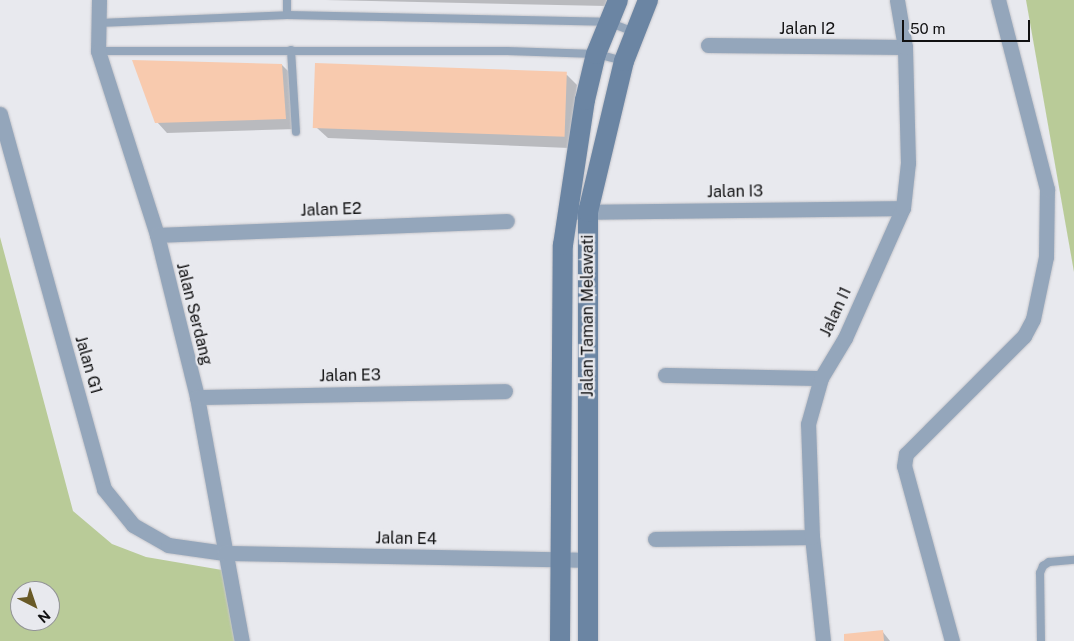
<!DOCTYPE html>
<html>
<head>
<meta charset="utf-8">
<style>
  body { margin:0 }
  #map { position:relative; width:1074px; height:641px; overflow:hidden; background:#e8e9ee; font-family:"Public Sans",sans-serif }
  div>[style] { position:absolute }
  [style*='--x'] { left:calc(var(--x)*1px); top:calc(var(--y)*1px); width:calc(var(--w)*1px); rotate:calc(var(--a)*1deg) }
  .green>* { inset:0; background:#b9cb98 }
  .shadow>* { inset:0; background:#0003 }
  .building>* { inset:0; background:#f8caae; transform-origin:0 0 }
  .roads { filter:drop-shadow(0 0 1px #c6c6cb) drop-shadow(0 0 1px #c6c6cb) }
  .lane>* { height:8px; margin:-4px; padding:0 4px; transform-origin:4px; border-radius:4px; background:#94a6bb }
  .street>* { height:15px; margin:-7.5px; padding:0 7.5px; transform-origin:7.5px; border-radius:7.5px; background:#94a6bb }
  .secondary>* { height:20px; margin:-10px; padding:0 10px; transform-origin:10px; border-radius:10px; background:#6b85a3 }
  span { translate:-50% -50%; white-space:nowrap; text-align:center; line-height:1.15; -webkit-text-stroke:4.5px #e8e9ee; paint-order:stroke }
  .street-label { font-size:16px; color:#111112 }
  .north { position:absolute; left:10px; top:581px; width:50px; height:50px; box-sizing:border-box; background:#e8e9ee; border:1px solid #929396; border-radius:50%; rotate:139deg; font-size:14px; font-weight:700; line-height:20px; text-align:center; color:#111112 }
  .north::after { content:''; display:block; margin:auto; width:18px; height:22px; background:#695a27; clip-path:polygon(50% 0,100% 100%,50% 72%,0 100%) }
  .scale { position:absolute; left:902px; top:20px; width:128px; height:22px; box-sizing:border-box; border:2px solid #111112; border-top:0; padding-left:6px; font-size:15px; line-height:18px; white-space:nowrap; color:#111112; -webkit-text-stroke:4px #e8e9ee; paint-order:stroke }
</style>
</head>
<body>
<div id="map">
  <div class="green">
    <i style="clip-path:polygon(1026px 0,1074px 0,1074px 272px)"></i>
    <i style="clip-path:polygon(evenodd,0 237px,73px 511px,112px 544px,146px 557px,222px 570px,239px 641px,0 641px,0 237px,20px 591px,50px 591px,50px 621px,20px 621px,20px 591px)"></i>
  </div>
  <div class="shadow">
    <i style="clip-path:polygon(325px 0,610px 0,607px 6px)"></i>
    <i style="clip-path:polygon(282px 65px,292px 75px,296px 129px,167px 133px,157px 122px)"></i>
    <i style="clip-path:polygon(567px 75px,577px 85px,569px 148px,328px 138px,317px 128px)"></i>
    <i style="clip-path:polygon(882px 631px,890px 641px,846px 641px)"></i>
  </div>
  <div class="building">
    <i style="clip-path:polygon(132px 60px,282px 64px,286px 119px,155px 123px)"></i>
    <i style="left:315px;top:63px;width:252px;height:65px;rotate:2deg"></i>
    <i style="clip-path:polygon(883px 630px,884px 641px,844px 641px,844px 634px)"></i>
  </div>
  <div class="roads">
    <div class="lane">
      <i style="--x:287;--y:15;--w:15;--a:-90"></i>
      <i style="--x:99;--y:23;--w:188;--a:-2.4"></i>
      <i style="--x:287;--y:15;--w:321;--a:1.2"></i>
      <i style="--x:608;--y:22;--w:28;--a:21"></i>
      <i style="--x:291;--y:50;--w:82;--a:86.5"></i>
      <i style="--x:98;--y:51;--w:409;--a:0"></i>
      <i style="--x:507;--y:51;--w:89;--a:1.9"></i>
      <i style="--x:596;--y:54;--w:29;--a:14"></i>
      <i style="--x:1041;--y:641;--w:68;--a:-90.8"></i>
      <i style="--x:1040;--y:573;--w:8;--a:-67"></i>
      <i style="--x:1043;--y:566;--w:7;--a:-34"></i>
      <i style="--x:1049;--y:562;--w:25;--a:-5"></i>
    </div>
    <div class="street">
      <i style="--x:99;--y:0;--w:51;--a:91.1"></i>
      <i style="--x:98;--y:51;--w:193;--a:72.2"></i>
      <i style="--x:157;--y:235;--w:167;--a:76.1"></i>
      <i style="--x:197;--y:397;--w:248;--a:79.6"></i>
      <i style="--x:708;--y:45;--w:197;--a:0.6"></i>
      <i style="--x:0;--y:114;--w:389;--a:74.5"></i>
      <i style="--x:104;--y:489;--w:46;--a:51.1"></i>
      <i style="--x:133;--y:525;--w:40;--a:29.7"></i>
      <i style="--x:168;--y:545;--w:57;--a:8.1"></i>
      <i style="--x:224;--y:553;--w:363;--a:1.1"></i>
      <i style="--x:579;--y:212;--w:324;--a:-0.7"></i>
      <i style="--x:157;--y:235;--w:350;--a:-2.3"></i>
      <i style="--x:665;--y:375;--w:156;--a:1.1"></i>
      <i style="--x:197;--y:397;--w:308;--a:-1.1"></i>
      <i style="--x:655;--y:539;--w:157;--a:-0.7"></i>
      <i style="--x:823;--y:641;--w:105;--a:-96"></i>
      <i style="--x:812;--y:537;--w:113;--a:-92"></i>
      <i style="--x:808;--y:424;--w:48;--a:-74.2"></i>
      <i style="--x:821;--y:378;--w:47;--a:-59"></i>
      <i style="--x:845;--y:338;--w:142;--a:-66"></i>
      <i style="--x:903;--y:208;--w:45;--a:-83.7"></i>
      <i style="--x:908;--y:163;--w:116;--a:-91.5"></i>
      <i style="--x:905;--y:47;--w:48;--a:-99.7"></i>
      <i style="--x:952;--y:641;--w:181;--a:-105.3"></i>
      <i style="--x:904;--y:466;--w:12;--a:-81"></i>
      <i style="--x:906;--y:454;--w:167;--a:-45"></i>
      <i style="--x:1024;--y:336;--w:19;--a:-62"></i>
      <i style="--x:1033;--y:319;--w:63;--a:-78.2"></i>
      <i style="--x:1046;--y:257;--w:68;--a:-89.2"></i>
      <i style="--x:1047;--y:189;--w:195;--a:-104.5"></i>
    </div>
    <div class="secondary">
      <i style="--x:560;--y:641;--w:396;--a:-89.6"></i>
      <i style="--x:563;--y:245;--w:147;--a:-81.4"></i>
      <i style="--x:585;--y:100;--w:47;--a:-76.6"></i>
      <i style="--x:596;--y:54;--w:58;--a:-67.8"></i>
      <i style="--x:588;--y:641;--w:429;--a:-90"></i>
      <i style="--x:588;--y:212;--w:155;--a:-76.6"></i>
      <i style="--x:624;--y:61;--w:66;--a:-68.5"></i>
    </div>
  </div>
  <div class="street-label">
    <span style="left:807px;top:29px">Jalan I2</span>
    <span style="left:735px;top:192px;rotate:-1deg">Jalan I3</span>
    <span style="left:331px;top:210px;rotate:-2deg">Jalan E2</span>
    <span style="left:836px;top:312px;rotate:-65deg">Jalan I1</span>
    <span style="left:194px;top:314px;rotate:76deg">Jalan Serdang</span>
    <span style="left:588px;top:316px;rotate:-90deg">Jalan Taman Melawati</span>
    <span style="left:88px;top:365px;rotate:74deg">Jalan G1</span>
    <span style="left:350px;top:376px;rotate:-1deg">Jalan E3</span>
    <span style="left:406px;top:539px;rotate:1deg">Jalan E4</span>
  </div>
  <div class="north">N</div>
  <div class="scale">50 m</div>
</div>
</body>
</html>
